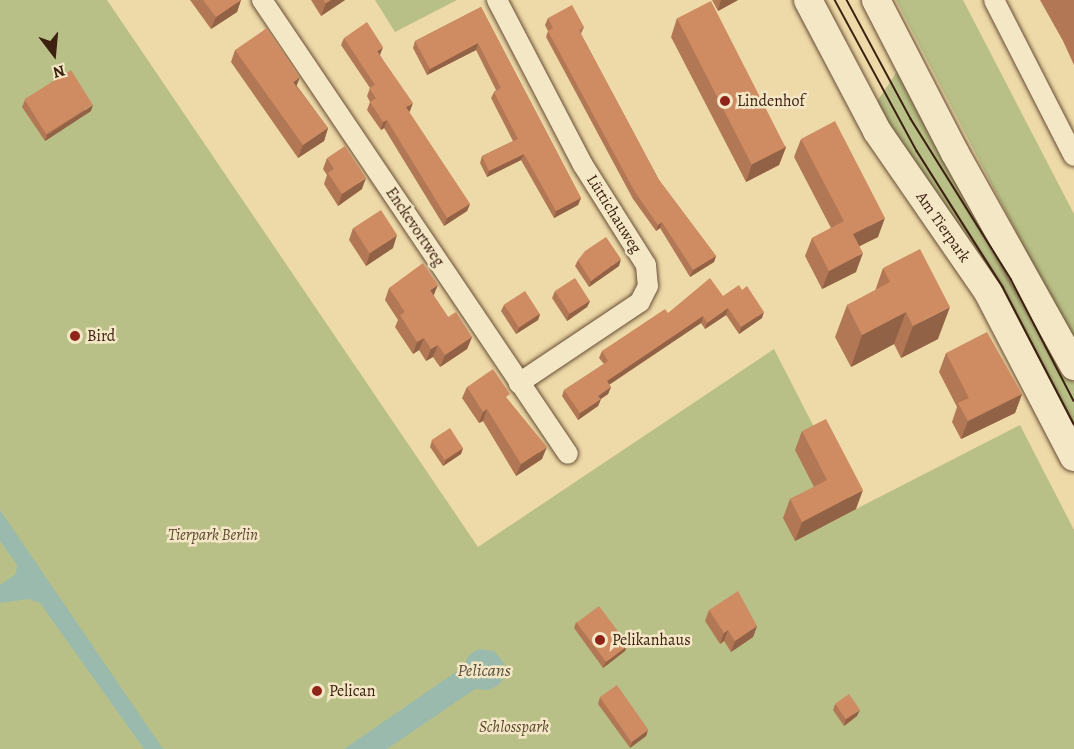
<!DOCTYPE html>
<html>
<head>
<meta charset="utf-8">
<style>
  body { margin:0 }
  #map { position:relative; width:1074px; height:749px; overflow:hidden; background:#eedaa8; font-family:Alegreya,serif }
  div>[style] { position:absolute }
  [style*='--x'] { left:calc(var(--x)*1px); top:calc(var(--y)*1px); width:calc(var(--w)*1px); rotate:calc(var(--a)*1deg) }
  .green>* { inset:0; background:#b9c087 }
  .water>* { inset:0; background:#99baac }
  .roads { filter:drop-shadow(0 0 2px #684e36) drop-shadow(0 0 2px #684e36) }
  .street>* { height:20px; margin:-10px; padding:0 10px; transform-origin:10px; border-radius:10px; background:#f4e7c6 }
  .secondary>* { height:28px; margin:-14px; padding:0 14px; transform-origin:14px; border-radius:14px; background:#f4e7c6 }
  .tram>* { height:1.5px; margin:-0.75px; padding:0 0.75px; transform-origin:0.75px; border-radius:0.75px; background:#3c2010 }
  .wall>* { inset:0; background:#b27855 }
  .shaded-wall>* { inset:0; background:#916245 }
  .building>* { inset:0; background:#cf8c63; transform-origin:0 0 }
  .dots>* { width:16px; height:16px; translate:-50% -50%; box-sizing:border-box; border:3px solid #f4e7c6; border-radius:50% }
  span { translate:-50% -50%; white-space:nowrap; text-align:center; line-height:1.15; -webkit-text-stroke:5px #f4e7c6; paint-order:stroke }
  .poi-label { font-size:16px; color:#3c2010 }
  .left { translate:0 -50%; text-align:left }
  .street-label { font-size:16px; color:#3c2010 }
  .park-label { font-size:16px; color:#5b482e; font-style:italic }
  .water-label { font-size:18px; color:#584e3f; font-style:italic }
  .north { position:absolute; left:24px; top:24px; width:60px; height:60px; -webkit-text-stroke:4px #f4e7c6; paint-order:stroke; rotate:164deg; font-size:16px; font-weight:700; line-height:24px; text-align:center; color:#3c2010 }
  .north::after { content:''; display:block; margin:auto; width:21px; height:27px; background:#3c2010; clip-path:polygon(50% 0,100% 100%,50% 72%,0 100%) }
</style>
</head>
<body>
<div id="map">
  <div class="green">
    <i style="clip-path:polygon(0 0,107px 0,478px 547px,774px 349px,856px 509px,1020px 425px,1074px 530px,1074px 749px,0 749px)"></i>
    <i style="clip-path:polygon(375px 0,457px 0,395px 32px)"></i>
    <i style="clip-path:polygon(896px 0,963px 0,1074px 214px,1074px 343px)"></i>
    <i style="clip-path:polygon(900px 67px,1017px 271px,1074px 383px,1074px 436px,874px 106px)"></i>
  </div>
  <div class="water">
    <i style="clip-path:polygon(0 510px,163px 749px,144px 749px,40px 603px,29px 599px,0 603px,0 585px,16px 574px,17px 565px,0 541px)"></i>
    <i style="clip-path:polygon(479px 649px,494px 651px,504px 663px,504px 677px,499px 685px,489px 690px,475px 689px,387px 749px,344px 749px,463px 667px,469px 655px)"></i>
  </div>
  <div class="roads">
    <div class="street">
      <i style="--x:262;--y:0;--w:547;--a:56.02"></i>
      <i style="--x:497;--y:0;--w:186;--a:62.5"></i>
      <i style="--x:583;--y:165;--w:118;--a:57.8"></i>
      <i style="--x:646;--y:265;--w:21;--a:85"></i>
      <i style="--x:648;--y:286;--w:18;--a:117"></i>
      <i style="--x:640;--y:302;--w:146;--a:146.2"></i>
      <i style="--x:994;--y:0;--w:175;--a:62.9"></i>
    </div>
    <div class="secondary">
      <i style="--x:808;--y:0;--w:148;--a:62.2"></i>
      <i style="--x:877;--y:131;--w:196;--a:55.4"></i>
      <i style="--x:988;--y:292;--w:186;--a:62.5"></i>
      <i style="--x:876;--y:0;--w:172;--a:62.7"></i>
      <i style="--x:955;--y:153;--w:244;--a:60.8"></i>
    </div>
  </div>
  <div class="tram">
    <i style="--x:835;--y:0;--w:172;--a:61.5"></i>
    <i style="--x:917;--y:151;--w:161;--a:57.7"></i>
    <i style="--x:1003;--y:287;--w:154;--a:62.6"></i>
    <i style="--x:847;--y:0;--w:135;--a:61.7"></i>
    <i style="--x:911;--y:119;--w:189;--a:58"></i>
    <i style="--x:1011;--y:279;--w:137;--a:62.7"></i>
  </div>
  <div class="wall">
    <i style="clip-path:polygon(190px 0,241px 0,237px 12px,211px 29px)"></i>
    <i style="clip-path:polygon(311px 0,345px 0,321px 16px)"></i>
    <i style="clip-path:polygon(712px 0,738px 0,718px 11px)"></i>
    <i style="clip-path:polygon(1040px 0,1074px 0,1074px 65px,1063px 41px)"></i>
    <i style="clip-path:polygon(481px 7px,581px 198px,578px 205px,554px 218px,521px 160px,487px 177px,480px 163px,482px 156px,513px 141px,491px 98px,494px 92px,496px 90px,476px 50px,427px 75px,413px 48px,415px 41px)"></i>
    <i style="clip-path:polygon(548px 18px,584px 27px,581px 34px,659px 180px,716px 256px,714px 262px,690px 277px,660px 228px,656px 231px,633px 199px,546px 37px,548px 31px,545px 25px)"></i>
    <i style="clip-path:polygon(677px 18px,786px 147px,779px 165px,746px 182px,671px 37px)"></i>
    <i style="clip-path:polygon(344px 38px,380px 55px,410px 111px,409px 112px,470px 204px,467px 211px,444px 226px,384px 128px,381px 130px,367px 110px,370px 102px,367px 96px,370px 88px,341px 45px)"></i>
    <i style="clip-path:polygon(235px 50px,297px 86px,328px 128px,324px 141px,298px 158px,231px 62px)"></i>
    <i style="clip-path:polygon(25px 100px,91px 111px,45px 141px,22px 107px)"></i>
    <i style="clip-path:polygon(801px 139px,878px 237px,859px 246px,856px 272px,822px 289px,805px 256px,812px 238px,831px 228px,794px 157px)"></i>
    <i style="clip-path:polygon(327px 158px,362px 189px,338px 206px,324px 184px,327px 175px,323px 169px)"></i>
    <i style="clip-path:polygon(353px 228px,393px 248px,366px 266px,349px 240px)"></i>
    <i style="clip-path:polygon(578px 260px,619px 266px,589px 287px,575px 266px)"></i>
    <i style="clip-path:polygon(883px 268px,938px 339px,901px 358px,894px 344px,851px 367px,835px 337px,847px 305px,875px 291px)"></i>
    <i style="clip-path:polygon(389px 288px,434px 296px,448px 317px,472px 337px,467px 349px,440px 367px,433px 357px,426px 361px,419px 350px,413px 354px,395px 327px,398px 320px,385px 300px)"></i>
    <i style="clip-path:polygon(555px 291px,590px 301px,587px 307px,567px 321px,552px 298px)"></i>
    <i style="clip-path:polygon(723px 296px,762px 318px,739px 334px,726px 315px,705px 329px,701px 323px,609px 385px,611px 387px,608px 394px,601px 399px,598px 406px,578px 420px,562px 396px,564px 390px,604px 364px,599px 358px,602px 351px,668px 313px)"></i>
    <i style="clip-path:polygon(504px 305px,540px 314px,538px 320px,516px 334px,501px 311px)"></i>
    <i style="clip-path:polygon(946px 353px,1022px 394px,1015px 413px,961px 439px,952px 422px,957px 407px,939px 372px)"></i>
    <i style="clip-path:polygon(467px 387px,508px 400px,542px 459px,516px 476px,483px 421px,479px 423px,462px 398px)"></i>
    <i style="clip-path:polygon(802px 431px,856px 509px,795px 541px,783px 518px,790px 499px,814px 487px,795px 450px)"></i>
    <i style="clip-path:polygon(432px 440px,463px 448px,461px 454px,443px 466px,430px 447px)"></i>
    <i style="clip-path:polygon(709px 610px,757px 626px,753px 637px,731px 652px,724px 641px,720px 644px,705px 621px)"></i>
    <i style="clip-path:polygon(576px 622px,625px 651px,603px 668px,574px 628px)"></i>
    <i style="clip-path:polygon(600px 697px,648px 730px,646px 736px,630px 748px,598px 704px)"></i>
    <i style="clip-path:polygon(835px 704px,857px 716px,844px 726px,833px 710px)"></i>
  </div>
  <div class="shaded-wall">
    <i style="clip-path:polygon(241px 0,237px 12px,211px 29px,216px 17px)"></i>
    <i style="clip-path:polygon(331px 0,345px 0,321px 16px,326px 3px)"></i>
    <i style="clip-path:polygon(721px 0,738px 0,718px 11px)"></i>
    <i style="clip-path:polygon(478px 43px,476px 50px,427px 75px,430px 69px)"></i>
    <i style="clip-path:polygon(383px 47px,380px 55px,374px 59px,377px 51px)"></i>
    <i style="clip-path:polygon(300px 77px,295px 90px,293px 82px)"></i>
    <i style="clip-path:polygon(413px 103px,410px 111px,403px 115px,406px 107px)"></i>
    <i style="clip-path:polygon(93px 105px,91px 111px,45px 141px,47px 135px)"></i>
    <i style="clip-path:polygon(387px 120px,384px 128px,381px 130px,383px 122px)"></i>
    <i style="clip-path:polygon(328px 128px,324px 141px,298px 158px,303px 145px)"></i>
    <i style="clip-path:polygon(786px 147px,779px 165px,746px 182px,752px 164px)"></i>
    <i style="clip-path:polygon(524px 154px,521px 160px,487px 177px,489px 171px)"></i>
    <i style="clip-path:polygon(366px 178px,362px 189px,338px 206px,342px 194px)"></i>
    <i style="clip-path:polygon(581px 198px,578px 205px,554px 218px,556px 211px)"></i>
    <i style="clip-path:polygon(470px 204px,467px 211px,444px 226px,447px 218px)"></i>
    <i style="clip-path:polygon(885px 218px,878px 237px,846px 253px,853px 234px)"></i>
    <i style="clip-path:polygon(662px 222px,660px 228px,656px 231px,658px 225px)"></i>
    <i style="clip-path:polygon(397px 235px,393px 248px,366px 266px,370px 253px)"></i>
    <i style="clip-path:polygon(863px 253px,856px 272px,822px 289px,829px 271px)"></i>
    <i style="clip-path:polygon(716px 256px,714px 262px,690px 277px,693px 270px)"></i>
    <i style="clip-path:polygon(621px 259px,619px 266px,589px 287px,591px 281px)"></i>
    <i style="clip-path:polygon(438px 285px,433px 297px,430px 290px)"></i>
    <i style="clip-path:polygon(590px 301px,587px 307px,567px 321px,569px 314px)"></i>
    <i style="clip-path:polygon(950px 307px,938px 339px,901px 358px,913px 326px)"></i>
    <i style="clip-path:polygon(728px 308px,726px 315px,705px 329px,707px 323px)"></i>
    <i style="clip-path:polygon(764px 312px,762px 318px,739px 334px,741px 327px)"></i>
    <i style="clip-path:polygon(906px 312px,894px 344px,851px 367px,862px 335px)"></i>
    <i style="clip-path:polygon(540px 314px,538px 320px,516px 334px,519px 328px)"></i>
    <i style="clip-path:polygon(703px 316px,701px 323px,604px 388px,607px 381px)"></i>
    <i style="clip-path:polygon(472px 337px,467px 349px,440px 367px,445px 355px)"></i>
    <i style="clip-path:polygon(424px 338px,419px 350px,413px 354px,417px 342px)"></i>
    <i style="clip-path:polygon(438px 345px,433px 357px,426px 361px,431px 349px)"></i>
    <i style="clip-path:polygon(611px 387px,608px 394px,596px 402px,598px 396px)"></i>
    <i style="clip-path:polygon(1022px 394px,1015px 413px,961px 439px,968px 421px)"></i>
    <i style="clip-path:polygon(601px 399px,598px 406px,578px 420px,580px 413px)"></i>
    <i style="clip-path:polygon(487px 409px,483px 421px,479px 423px,483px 412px)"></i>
    <i style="clip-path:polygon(547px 447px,542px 459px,516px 476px,521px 464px)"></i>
    <i style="clip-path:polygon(463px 448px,461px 454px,443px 466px,446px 460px)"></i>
    <i style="clip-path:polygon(863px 490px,856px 509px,795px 541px,802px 522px)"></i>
    <i style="clip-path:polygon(757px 626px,753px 637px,731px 652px,735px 641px)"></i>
    <i style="clip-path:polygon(728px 630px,724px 641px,720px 644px,724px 633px)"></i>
    <i style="clip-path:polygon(628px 645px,625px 651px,603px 668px,606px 661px)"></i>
    <i style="clip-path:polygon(860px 710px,857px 716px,844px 726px,846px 719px)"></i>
    <i style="clip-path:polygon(648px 730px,646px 736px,630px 748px,632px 742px)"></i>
  </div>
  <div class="building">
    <i style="clip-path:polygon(203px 0,241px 0,216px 17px)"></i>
    <i style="clip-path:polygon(323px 0,331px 0,326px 3px)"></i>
    <i style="left:711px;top:1px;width:164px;height:38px;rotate:63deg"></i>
    <i style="clip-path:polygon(572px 5px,584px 27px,579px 30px,659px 180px,716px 256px,693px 270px,662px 222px,658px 225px,635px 192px,548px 31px,553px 28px,548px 18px)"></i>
    <i style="clip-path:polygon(481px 7px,581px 198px,556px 211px,524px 154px,489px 171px,482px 156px,518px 139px,494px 92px,501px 88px,478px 43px,430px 69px,415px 41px)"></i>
    <i style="clip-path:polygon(367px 22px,383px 47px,377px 51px,413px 103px,406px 107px,470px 204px,447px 218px,387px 120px,383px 122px,370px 102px,376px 98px,369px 88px,375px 85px,344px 38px)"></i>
    <i style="clip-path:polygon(267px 28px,300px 77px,293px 82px,328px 128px,303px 145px,235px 50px)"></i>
    <i style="left:71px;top:70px;width:41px;height:55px;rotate:58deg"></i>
    <i style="clip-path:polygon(835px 121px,885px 218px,853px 234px,863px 253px,829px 271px,812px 238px,844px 221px,801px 139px)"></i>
    <i style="clip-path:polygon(345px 146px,366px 178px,342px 194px,328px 173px,334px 169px,327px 158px)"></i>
    <i style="left:381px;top:210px;width:30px;height:33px;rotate:57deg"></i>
    <i style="clip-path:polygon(606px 237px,621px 259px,591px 281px,578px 260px,585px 251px)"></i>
    <i style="clip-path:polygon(920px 249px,950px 307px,913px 326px,906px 312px,862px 335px,847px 305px,890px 282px,883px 268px)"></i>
    <i style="clip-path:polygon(423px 263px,438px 285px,430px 290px,448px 317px,456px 312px,472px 337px,445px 355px,438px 345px,431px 349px,424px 338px,417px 342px,400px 315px,405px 312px,389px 288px)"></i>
    <i style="left:575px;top:278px;width:27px;height:24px;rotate:57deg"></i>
    <i style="clip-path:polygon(710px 278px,723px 296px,739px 285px,742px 290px,747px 286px,764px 312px,741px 327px,728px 308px,707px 323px,703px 316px,607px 381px,611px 387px,598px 396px,601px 399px,580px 413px,564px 390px,608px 361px,602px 351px,665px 309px,668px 313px)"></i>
    <i style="left:525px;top:291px;width:27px;height:25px;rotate:57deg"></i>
    <i style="clip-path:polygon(987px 332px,1022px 394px,968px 421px,958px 403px,969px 398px,946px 353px)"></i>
    <i style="clip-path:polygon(493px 369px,510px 394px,506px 397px,547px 447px,521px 464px,487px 409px,483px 412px,467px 387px)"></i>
    <i style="clip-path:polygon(826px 419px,863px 490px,802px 522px,790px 499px,827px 480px,802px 431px)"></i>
    <i style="left:450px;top:428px;width:24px;height:22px;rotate:57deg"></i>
    <i style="clip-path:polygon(738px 591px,757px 626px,735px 641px,728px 630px,724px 633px,709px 610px)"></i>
    <i style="left:599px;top:606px;width:49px;height:28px;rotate:53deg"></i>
    <i style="left:617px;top:685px;width:55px;height:21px;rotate:55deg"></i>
    <i style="left:849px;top:694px;width:19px;height:17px;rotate:55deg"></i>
  </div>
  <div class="dots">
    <i style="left:725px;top:101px;background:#8f2418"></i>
    <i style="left:75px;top:336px;background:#8f2418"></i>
    <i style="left:600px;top:640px;background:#8f2418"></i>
    <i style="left:317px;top:691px;background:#8f2418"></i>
  </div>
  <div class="poi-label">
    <span class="left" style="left:737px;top:101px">Lindenhof</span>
    <span class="left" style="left:87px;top:336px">Bird</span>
    <span class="left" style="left:612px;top:640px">Pelikanhaus</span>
    <span class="left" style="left:329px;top:691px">Pelican</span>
  </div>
  <div class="street-label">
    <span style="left:614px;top:214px;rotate:58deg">Lüttichauweg</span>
    <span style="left:415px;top:227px;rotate:56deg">Enckevortweg</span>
    <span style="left:943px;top:227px;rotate:55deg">Am Tierpark</span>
  </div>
  <div class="park-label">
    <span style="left:213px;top:535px">Tierpark Berlin</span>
    <span style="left:514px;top:727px">Schlosspark</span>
  </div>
  <div class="water-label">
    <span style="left:484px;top:670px">Pelicans</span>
  </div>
  <div class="north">N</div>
</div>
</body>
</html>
